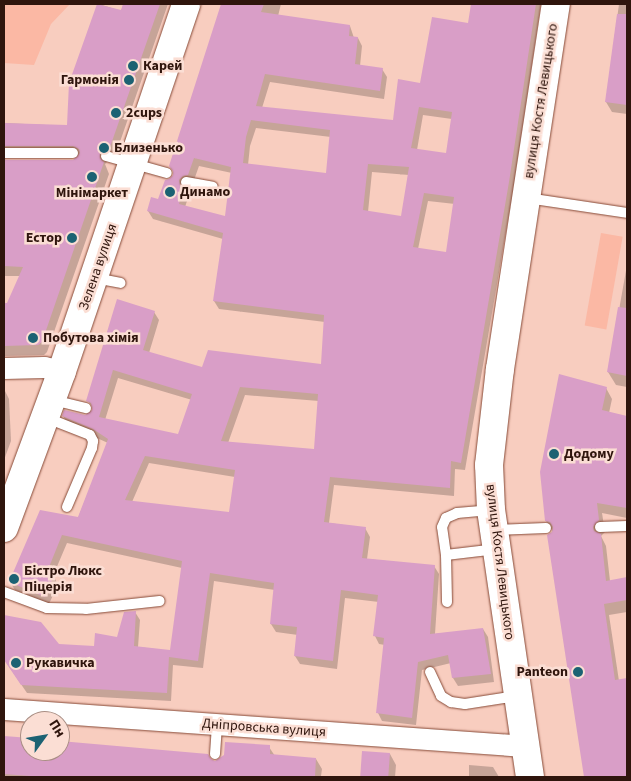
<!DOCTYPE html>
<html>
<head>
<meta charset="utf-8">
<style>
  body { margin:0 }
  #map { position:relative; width:631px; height:781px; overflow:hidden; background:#f8cdbf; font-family:"Source Sans 3",sans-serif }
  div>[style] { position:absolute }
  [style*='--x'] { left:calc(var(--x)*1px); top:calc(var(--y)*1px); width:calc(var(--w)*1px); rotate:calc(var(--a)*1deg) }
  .green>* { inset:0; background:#fbb8a4; transform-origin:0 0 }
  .shadow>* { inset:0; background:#0003 }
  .building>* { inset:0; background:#d99ec7; transform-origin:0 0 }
  .roads { filter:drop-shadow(0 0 1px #874a37) drop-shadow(0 0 1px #874a37) }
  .lane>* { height:10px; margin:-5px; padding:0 5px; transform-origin:5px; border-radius:5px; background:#fff }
  .street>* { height:21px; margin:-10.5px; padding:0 10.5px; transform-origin:10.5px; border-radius:10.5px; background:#fff }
  .primary>* { height:28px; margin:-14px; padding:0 14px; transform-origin:14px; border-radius:14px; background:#fff }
  .dots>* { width:14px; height:14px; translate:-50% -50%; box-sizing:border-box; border:2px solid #fbded4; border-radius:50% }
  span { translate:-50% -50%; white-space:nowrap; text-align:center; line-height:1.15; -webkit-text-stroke:5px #fbded4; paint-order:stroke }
  .poi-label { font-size:14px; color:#2f150d; font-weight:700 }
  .left { translate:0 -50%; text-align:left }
  .right { translate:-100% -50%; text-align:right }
  .street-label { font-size:14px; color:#2f150d }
  .frame { position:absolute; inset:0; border:5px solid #2f150d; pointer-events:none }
  .north { position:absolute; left:20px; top:711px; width:50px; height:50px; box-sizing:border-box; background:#fbded4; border:1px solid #a98e84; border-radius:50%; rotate:58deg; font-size:14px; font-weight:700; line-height:20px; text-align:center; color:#2f150d }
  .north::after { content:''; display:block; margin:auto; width:18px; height:22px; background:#1c6273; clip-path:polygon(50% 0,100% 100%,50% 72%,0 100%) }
</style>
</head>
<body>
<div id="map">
  <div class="green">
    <i style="clip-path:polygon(4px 4px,70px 4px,51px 24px,34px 65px,4px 63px)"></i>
    <i style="left:601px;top:233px;width:22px;height:94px;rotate:10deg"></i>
  </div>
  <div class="shadow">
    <i style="clip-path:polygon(99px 4px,121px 11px,124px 4px,168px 4px,114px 159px,110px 159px,105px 164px,109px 174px,47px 352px,44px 355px,4px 356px,4px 305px,7px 305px,20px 276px,4px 276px,4px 161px,73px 161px,80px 157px,10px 156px,4px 159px,4px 123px,68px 126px,71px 84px)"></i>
    <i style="clip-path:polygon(evenodd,223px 4px,281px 4px,278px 16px,350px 26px,354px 38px,358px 38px,362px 46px,360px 66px,382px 69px,387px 77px,384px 99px,270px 82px,262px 108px,394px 121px,469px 24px,472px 4px,541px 4px,513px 191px,465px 470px,455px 469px,454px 496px,334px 485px,329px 523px,365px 528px,370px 537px,367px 559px,434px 566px,439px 574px,435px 634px,483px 629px,488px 637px,494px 682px,458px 686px,453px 678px,451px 663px,422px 670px,416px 725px,382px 721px,378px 713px,385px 645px,379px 644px,375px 636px,379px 602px,345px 598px,337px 669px,300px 664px,295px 656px,298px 635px,276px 632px,271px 624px,275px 590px,214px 581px,203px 668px,173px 665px,171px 701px,27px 693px,4px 659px,4px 616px,58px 646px,95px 648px,118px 639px,135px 612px,140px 620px,138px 647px,171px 651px,182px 568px,67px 543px,53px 576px,58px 584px,49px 604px,15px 590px,10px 582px,78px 518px,108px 443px,68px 425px,63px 416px,85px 416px,95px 410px,88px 401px,154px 312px,159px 320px,149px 353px,203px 369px,322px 365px,325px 322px,219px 309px,214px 301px,223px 239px,153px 219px,148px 211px,159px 201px,175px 174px,170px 166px,223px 4px,423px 115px,452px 119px,447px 155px,417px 150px,423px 115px,223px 4px,256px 128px,331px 137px,327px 175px,248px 165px,250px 146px,256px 128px,223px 4px,199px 166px,232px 173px,226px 218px,185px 207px,188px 198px,183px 189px,188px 184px,193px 183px,199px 166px,223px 4px,372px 172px,409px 175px,402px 218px,368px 212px,372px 172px,223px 4px,428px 201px,455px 204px,447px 254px,418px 249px,428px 201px,223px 4px,118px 378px,192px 400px,179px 435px,105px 420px,118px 378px,223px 4px,245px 395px,319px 401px,315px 450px,228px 443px,245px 395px,223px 4px,149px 463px,235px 477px,230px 514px,132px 502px,149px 463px)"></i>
    <i style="clip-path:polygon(619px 4px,627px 4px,627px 114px,612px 112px,606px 102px)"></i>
    <i style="clip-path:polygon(627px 265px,627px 387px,616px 385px,608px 372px)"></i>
    <i style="clip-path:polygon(606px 388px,612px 399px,609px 413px,627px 417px,627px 518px,602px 513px,605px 532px,601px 536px,606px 546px,610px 581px,627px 578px,627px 612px,609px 615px,619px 681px,627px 680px,627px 777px,585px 777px,548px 535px,553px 532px,546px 521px)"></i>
    <i style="clip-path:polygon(4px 389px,9px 399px,11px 441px,4px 460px)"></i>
    <i style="clip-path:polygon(4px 737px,30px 739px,30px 751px,60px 751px,60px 742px,215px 762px,269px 747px,275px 756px,316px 759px,322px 769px,321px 776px,335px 777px,4px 777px)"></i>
    <i style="clip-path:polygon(364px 752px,390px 754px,396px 765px,395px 777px,362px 777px)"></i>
    <i style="clip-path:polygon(469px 765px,493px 767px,499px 777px,469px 777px)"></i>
  </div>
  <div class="building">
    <i style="clip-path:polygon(97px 4px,121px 10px,123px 4px,160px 4px,109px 150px,104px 150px,100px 154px,100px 158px,104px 162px,42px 342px,38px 345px,4px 346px,4px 303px,7px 303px,23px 267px,4px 266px,4px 160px,73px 160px,80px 153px,79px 149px,73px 146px,4px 146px,4px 123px,67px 125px,69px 83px)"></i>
    <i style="clip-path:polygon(evenodd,221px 4px,264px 4px,261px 12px,350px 25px,349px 36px,358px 37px,355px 64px,383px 68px,380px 91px,265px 74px,256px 106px,393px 120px,398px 79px,420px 83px,432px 17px,468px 23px,471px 4px,536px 4px,509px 182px,461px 463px,451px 461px,450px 488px,330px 477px,324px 522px,366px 527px,362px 558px,435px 565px,430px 634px,483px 628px,491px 674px,452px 678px,448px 655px,418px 662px,412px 718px,376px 713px,384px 638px,373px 636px,378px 595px,341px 590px,333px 661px,294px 656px,297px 627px,270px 624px,274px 583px,210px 573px,198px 661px,169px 657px,167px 693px,21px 685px,4px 660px,4px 615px,41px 622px,59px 644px,94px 646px,95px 633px,117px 637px,124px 612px,136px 611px,134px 646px,170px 650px,182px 561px,62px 535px,47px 572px,54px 575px,45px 597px,9px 582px,40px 510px,78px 517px,108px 439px,93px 429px,62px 416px,64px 410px,85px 415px,92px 410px,91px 403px,86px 401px,117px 299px,155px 311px,143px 350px,202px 367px,208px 350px,321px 364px,324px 315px,213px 301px,223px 233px,147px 211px,151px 197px,158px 199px,165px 180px,169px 179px,173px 175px,173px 171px,169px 166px,221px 4px,419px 107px,452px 112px,446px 153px,411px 148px,419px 107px,221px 4px,251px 120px,330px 130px,326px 173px,243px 163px,246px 137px,251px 120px,221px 4px,194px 158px,231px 167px,225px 216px,179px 204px,184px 188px,180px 185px,179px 180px,183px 176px,188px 175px,194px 158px,221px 4px,368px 164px,409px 167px,401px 216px,363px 210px,368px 164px,221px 4px,424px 193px,454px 197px,446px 252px,413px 247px,424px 193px,221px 4px,113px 370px,192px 394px,178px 434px,99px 417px,113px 370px,221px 4px,240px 387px,318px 394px,314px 449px,221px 441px,240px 387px,221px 4px,145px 456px,235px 470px,229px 512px,125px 500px,145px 456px)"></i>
    <i style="clip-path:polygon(617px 14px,627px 14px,627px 105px,605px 102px)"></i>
    <i style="clip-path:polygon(618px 307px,627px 308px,627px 376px,607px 372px)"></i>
    <i style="clip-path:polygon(559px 374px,607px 387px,602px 410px,627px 416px,627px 508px,597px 503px,599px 520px,593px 527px,594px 531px,601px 534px,606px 581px,627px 577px,627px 600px,604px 604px,615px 680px,627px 678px,627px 777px,584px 777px,547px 535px,552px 532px,553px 527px,550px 522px,545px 521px,540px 472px)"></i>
    <i style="clip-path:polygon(4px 736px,30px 738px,30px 751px,60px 751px,60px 741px,208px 754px,211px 759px,215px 761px,224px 755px,225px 742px,270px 745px,270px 754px,316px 758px,315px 777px,43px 777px,4px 774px)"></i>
    <i style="left:362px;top:751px;width:28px;height:26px;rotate:4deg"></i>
  </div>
  <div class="roads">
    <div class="lane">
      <i style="--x:4;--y:153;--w:69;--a:0"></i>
      <i style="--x:106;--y:156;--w:63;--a:15.6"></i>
      <i style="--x:186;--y:182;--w:27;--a:10"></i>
      <i style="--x:527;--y:198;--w:101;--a:8.5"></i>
      <i style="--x:95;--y:278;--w:26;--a:11"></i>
      <i style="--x:53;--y:400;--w:34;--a:14"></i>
      <i style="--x:47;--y:418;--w:46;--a:21.6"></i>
      <i style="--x:90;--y:435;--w:7;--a:63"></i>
      <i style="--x:93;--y:441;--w:7;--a:98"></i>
      <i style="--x:92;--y:448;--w:64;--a:113"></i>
      <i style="--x:600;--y:527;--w:27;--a:-2"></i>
      <i style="--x:495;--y:530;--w:51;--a:-2.2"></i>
      <i style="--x:446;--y:555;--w:51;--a:-6.7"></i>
      <i style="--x:4;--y:592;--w:46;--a:20.4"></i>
      <i style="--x:47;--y:608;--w:39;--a:1"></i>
      <i style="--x:86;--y:609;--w:74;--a:-6.2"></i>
      <i style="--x:447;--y:602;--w:47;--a:-91.2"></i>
      <i style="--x:446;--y:555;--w:28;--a:-98"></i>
      <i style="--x:442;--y:527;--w:10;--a:-66"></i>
      <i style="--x:446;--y:518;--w:12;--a:-24"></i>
      <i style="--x:457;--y:513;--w:33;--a:-5"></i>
      <i style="--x:430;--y:672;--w:26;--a:65"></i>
      <i style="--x:441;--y:696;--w:12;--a:31"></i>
      <i style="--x:451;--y:702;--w:14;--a:8"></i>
      <i style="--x:465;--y:704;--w:52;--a:-8.9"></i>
      <i style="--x:215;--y:754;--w:29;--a:-86"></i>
    </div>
    <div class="street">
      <i style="--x:4;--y:368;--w:40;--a:-1.4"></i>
      <i style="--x:44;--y:367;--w:18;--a:13"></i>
      <i style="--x:4;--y:709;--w:522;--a:4.06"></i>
    </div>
    <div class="primary">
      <i style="--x:4;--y:528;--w:167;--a:-69.7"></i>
      <i style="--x:62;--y:371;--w:387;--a:-71.3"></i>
      <i style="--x:530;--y:777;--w:270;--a:-98.3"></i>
      <i style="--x:491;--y:510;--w:45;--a:-92.5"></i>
      <i style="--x:489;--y:465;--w:97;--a:-83.5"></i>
      <i style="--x:500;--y:369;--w:369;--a:-81.3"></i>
    </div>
  </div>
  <div class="dots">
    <i style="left:133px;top:66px;background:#1c6273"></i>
    <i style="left:129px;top:80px;background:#1c6273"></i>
    <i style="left:116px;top:113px;background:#1c6273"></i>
    <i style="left:104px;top:148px;background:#1c6273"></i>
    <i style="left:92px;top:177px;background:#1c6273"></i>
    <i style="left:170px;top:192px;background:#1c6273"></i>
    <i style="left:72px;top:238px;background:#1c6273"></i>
    <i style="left:33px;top:338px;background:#1c6273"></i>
    <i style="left:554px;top:454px;background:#1c6273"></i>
    <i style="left:14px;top:579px;background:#1c6273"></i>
    <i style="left:16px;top:663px;background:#1c6273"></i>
    <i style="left:578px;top:672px;background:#1c6273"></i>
  </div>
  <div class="poi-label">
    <span class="left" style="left:143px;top:66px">Карей</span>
    <span class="right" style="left:119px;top:80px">Гармонія</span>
    <span class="left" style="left:126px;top:113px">2cups</span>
    <span class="left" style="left:114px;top:148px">Близенько</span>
    <span class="left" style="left:180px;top:192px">Динамо</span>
    <span style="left:92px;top:193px">Мінімаркет</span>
    <span class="right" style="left:62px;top:238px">Естор</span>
    <span class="left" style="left:43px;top:338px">Побутова хімія</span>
    <span class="left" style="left:564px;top:454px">Додому</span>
    <span class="left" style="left:24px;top:579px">Бістро Люкс<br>Піцерія</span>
    <span class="left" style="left:26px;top:663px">Рукавичка</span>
    <span class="right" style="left:568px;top:672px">Panteon</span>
  </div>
  <div class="street-label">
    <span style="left:541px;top:101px;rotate:-81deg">вулиця Костя Левицького</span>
    <span style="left:98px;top:267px;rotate:-71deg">Зелена вулиця</span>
    <span style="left:500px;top:562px;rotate:83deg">вулиця Костя Левицького</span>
    <span style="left:264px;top:728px;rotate:4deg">Дніпровська вулиця</span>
  </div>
  <div class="frame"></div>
  <div class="north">Пн</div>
</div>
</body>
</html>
